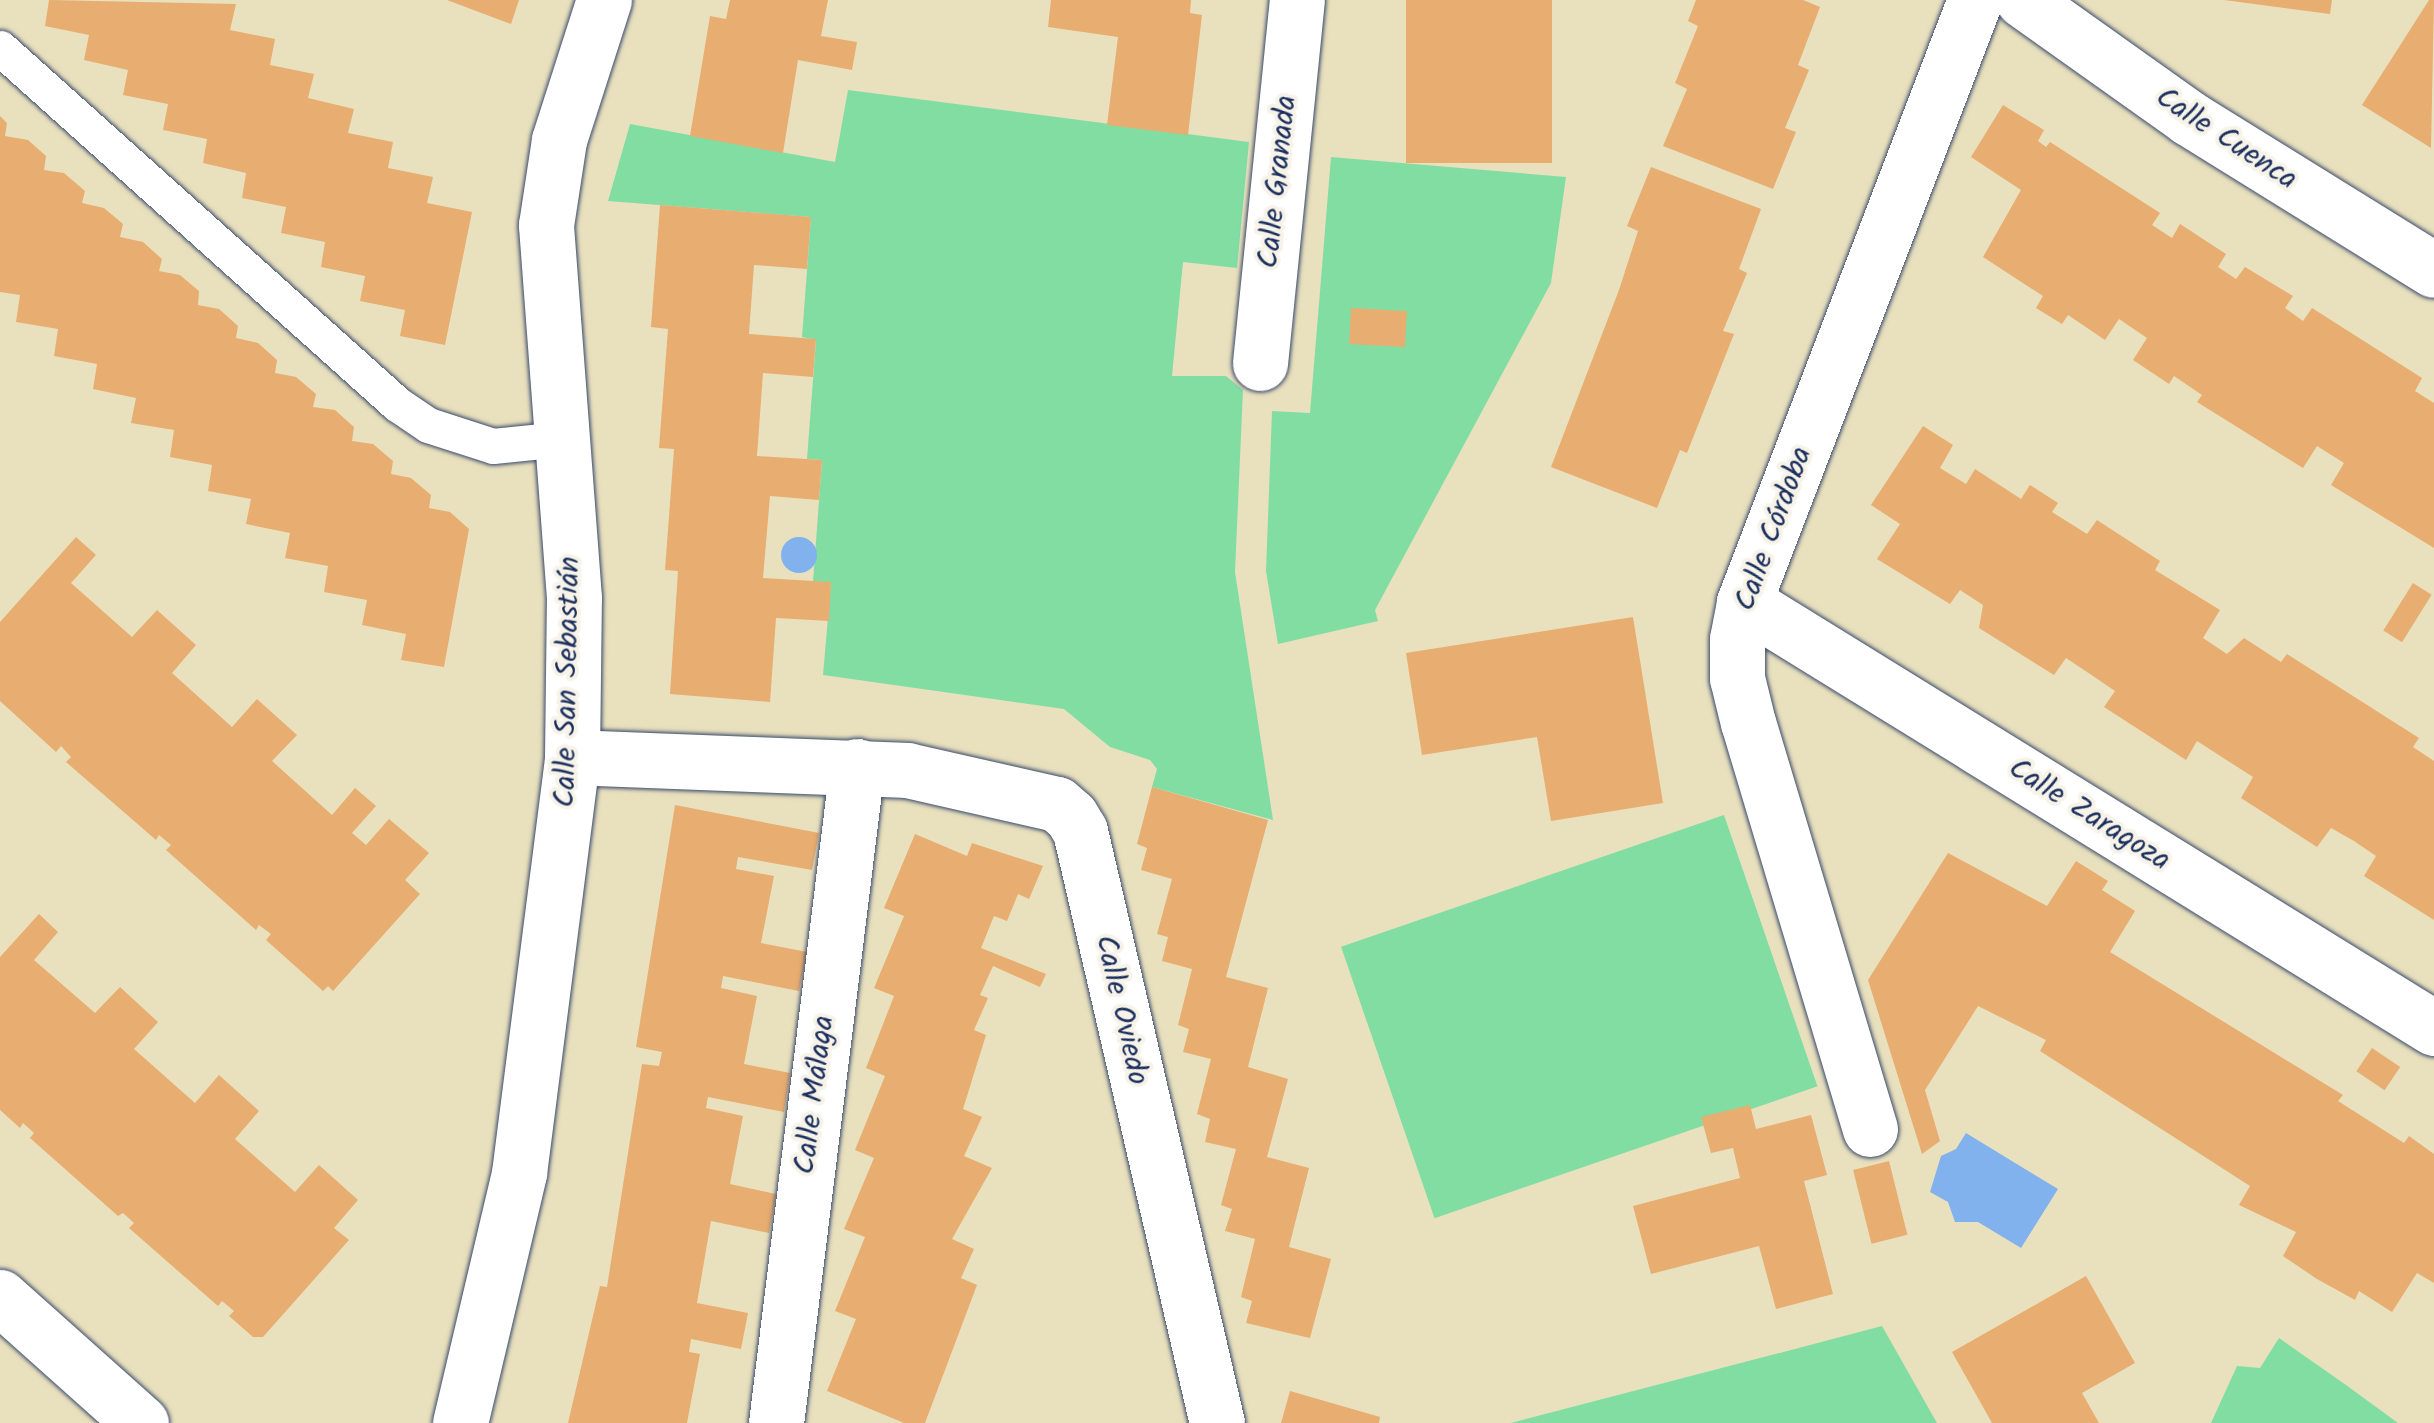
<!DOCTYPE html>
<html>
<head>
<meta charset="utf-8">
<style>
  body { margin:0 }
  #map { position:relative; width:2434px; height:1423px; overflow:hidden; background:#e9e1be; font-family:Kalam,sans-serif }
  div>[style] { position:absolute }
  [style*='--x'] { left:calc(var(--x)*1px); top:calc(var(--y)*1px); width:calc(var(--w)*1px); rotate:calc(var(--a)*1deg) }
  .green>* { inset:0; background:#82dda3; transform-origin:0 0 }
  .water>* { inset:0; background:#81b2ed }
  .round { border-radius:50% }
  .building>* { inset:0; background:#e7ad71; transform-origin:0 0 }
  .roads { filter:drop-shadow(0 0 2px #3a4a6c) drop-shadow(0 0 2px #3a4a6c) }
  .service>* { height:35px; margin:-17.5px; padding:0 17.5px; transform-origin:17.5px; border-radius:17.5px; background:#fff }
  .minor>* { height:55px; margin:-27.5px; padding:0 27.5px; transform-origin:27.5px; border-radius:27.5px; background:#fff }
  span { translate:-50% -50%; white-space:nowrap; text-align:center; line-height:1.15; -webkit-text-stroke:8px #f7f3e8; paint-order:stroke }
  .street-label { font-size:30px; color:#1b2f5e }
</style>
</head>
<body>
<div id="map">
  <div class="green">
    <i style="clip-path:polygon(848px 90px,1249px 142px,1237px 268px,1183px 262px,1172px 376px,1226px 376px,1243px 390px,1235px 572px,1273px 820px,1152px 787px,1157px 769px,1150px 760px,1110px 747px,1064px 709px,823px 675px,831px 583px,813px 582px,822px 460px,807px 459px,816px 340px,802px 337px,811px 217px,608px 201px,630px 124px,835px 162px)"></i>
    <i style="clip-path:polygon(1331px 157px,1566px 177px,1551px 283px,1375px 610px,1378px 621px,1278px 644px,1266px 571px,1272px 411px,1310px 413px)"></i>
    <i style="left:1724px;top:815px;width:287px;height:405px;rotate:71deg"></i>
    <i style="clip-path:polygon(1882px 1326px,1937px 1423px,1511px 1423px,1791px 1350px)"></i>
    <i style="clip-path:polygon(2279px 1338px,2346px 1385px,2398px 1423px,2211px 1423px,2237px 1366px,2260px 1368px)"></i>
  </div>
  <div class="water">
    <i class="round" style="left:781px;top:537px;width:36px;height:36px"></i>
    <i style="clip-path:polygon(1966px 1133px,2058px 1189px,2021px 1248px,1978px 1222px,1955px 1222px,1948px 1202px,1930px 1192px,1941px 1156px,1956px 1149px)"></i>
  </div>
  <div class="building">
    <i style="clip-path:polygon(49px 0,236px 4px,230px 30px,275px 39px,270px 65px,314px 74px,308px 98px,354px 109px,348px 133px,393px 142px,388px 168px,433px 177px,427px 203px,472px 212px,445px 345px,400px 336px,405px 310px,360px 301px,365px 276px,321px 267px,325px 242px,281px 233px,286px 207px,242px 198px,246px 173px,203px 163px,207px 139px,163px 130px,168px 104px,123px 95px,128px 70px,84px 60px,89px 35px,45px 26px)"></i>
    <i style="clip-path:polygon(447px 0,519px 0,511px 24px)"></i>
    <i style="clip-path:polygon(730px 0,828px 0,821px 36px,857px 42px,852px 70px,798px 60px,783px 153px,690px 136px,710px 16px,726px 19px)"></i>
    <i style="clip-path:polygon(1051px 0,1191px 0,1190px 13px,1202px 15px,1188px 135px,1107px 125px,1118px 37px,1048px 27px)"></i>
    <i style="left:1406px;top:0;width:146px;height:163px"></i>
    <i style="clip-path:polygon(1696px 0,1803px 0,1820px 7px,1798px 65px,1809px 70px,1785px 128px,1796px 132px,1773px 189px,1663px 146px,1687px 89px,1675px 83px,1698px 26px,1688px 21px)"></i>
    <i style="clip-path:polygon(2224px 0,2332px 0,2330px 14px)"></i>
    <i style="clip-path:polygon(2429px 0,2434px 0,2431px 148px,2362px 105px)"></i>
    <i style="clip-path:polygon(2003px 105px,2044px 130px,2038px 141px,2046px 147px,2050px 142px,2160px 213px,2152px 225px,2172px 238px,2180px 224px,2226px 254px,2218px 267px,2236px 279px,2245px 267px,2293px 296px,2285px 308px,2303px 321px,2312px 308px,2422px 378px,2415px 391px,2434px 403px,2434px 548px,2331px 485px,2344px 463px,2317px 446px,2303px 468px,2197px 402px,2202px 395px,2174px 376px,2169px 384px,2133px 360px,2147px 338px,2119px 319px,2105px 340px,2068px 315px,2062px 324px,2036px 308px,2043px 296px,1983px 257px,2021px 190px,1971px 157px)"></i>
    <i style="clip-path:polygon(0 116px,7px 123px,5px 136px,28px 140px,46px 156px,44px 170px,64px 173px,85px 191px,82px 203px,104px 208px,123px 224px,120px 237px,143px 242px,162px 259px,159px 271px,180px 275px,199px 291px,198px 305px,219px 309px,238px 326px,236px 338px,258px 343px,277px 360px,275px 373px,296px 377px,316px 394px,313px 407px,335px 410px,354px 427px,352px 441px,373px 444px,393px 461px,391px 474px,411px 478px,431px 495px,429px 508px,450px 512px,469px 529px,444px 667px,401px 660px,406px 634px,362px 625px,367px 600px,324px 592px,328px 566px,285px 558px,290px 533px,246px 524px,251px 499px,208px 491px,212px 465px,170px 457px,174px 430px,131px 423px,136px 398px,93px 389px,97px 364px,54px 356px,58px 329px,16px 322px,20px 295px,0 292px)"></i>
    <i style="clip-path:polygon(1651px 167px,1761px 209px,1739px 269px,1747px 273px,1723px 331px,1734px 334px,1687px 453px,1680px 450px,1657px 508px,1551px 467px,1619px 290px,1638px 231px,1627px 226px)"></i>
    <i style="clip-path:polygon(660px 205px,811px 217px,807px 269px,754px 265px,749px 334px,816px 339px,813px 377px,763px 373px,757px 456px,822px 460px,819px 500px,770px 496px,763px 578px,831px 582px,829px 621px,776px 618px,770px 702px,670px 694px,678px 571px,665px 570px,674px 449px,659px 448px,668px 329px,651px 327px)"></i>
    <i style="left:1351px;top:308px;width:56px;height:36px;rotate:3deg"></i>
    <i style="clip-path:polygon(1923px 426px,1953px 445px,1940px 468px,1966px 484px,1975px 469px,2021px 499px,2030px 485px,2058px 503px,2052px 512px,2087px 534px,2097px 520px,2160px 561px,2155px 570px,2220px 610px,2203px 638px,2227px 654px,2244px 638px,2281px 662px,2287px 654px,2419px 738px,2413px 747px,2434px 761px,2434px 920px,2364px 876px,2376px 856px,2354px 841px,2331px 828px,2317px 847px,2241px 798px,2253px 777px,2197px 741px,2186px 760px,2104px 707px,2115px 691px,2090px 674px,2066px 658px,2054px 675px,1979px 628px,1983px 605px,1960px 590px,1950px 604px,1877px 559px,1900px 524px,1871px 505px)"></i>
    <i style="clip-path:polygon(76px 537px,96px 555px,71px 583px,132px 637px,157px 610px,196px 645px,172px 673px,232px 727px,257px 699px,297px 735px,272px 761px,332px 815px,355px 788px,376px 806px,352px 833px,366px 845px,389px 819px,429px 853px,405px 880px,420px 894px,333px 991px,328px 986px,323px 991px,266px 940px,271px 934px,259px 925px,256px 930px,166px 850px,171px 845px,159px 835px,156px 840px,66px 762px,71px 757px,61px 746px,56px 752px,0 701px,0 622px)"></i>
    <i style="left:2413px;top:583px;width:22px;height:56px;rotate:32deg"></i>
    <i style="clip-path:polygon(1633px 617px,1663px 803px,1551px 821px,1537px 737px,1422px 755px,1406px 653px)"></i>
    <i style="clip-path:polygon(1152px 787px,1268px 820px,1226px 977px,1268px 988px,1248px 1067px,1288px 1079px,1267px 1157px,1309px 1168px,1289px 1247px,1331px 1259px,1310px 1338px,1246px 1323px,1252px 1301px,1241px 1297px,1255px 1239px,1225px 1231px,1232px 1209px,1221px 1205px,1236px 1149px,1205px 1142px,1210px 1119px,1197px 1114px,1211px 1059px,1183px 1052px,1189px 1029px,1178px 1025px,1192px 969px,1162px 961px,1168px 937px,1157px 934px,1172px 879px,1141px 870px,1147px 848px,1137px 844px)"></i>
    <i style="clip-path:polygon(675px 805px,819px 833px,812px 870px,738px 857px,736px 869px,774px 876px,761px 943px,807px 952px,799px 991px,723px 976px,721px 988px,757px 996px,744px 1064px,790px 1073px,784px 1112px,708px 1097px,706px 1108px,743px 1116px,730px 1184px,776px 1194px,769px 1233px,711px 1221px,697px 1303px,748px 1313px,741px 1349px,691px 1339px,689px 1352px,700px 1354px,687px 1423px,568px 1423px,600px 1286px,607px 1287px,642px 1064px,659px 1066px,662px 1052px,636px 1047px)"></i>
    <i style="clip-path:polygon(915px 834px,967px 856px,972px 843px,1043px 866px,1029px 899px,1018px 894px,1007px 921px,994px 916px,981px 948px,1046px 974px,1040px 987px,993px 966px,980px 995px,988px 998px,974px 1030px,986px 1035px,963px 1109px,982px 1117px,964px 1156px,992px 1168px,952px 1239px,974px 1249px,961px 1278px,977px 1285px,925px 1423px,904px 1423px,827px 1391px,856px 1319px,835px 1311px,865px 1237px,844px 1229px,874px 1158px,855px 1150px,885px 1076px,866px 1068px,894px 996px,874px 988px,904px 916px,884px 908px)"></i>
    <i style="clip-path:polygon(1948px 853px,2047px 906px,2076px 861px,2108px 881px,2102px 890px,2135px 911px,2110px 952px,2343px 1095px,2338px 1101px,2404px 1143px,2409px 1136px,2434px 1154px,2434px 1283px,2417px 1273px,2392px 1312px,2359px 1291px,2355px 1300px,2317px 1279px,2283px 1256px,2296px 1232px,2239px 1205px,2250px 1186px,2040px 1051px,2046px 1040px,1978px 1006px,1925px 1090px,1940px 1141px,1922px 1154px,1868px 980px)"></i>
    <i style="clip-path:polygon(39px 914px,58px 932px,34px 960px,95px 1013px,120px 987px,158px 1022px,134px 1049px,195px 1103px,219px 1075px,259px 1111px,235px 1139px,295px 1192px,319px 1165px,358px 1200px,334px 1228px,349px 1240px,263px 1337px,253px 1337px,229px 1316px,234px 1311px,222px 1301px,218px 1306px,129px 1228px,134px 1223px,123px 1213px,118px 1216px,30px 1138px,34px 1133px,23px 1123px,20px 1128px,0 1110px,0 957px)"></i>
    <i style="left:2372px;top:1048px;width:34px;height:28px;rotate:34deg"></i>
    <i style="clip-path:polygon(1750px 1105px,1756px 1129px,1811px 1115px,1827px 1175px,1804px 1181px,1833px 1294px,1776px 1309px,1759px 1246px,1651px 1274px,1633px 1206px,1740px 1178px,1733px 1148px,1711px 1153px,1701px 1117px)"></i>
    <i style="left:1889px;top:1161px;width:76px;height:37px;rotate:76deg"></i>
    <i style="clip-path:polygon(2086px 1276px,2135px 1363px,2082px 1393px,2099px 1423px,1992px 1423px,1952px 1352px)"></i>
    <i style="clip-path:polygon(1290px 1391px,1380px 1417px,1379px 1423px,1281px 1423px)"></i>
  </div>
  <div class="roads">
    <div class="service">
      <i style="--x:0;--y:48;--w:533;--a:41.88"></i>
      <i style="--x:397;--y:404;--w:37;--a:34"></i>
      <i style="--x:428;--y:425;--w:68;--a:17.9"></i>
      <i style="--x:493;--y:446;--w:69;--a:-5.8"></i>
    </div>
    <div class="minor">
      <i style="--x:2023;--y:0;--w:204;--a:35.4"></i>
      <i style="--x:2189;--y:118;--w:288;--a:31.8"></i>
      <i style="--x:1260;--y:363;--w:365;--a:-84.2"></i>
      <i style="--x:1744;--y:602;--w:811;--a:31.69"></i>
      <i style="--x:572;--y:757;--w:335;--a:2.2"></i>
      <i style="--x:907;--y:770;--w:154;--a:12.8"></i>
      <i style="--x:1057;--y:804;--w:18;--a:41"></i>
      <i style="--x:1071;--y:816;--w:17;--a:59"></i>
      <i style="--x:1080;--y:831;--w:608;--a:76.97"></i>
      <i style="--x:1870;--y:1129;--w:424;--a:-106.7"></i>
      <i style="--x:1748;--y:723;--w:46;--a:-103.7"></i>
      <i style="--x:1737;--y:678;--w:39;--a:-90"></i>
      <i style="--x:1737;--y:639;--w:38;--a:-79"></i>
      <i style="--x:1744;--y:602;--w:645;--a:-69.01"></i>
      <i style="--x:0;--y:1297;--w:189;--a:41.8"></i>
      <i style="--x:460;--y:1423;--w:257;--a:-76.7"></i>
      <i style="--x:519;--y:1173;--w:419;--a:-82.7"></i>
      <i style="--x:572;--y:757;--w:159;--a:-89.3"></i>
      <i style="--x:574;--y:598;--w:374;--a:-94.3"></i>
      <i style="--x:546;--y:225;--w:86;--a:-81.3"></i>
      <i style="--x:559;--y:140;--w:147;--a:-72.2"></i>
      <i style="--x:776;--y:1423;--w:662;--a:-82.97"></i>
    </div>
  </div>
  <div class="street-label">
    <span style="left:2226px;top:139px;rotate:33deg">Calle Cuenca</span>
    <span style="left:1278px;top:182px;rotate:-84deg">Calle Granada</span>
    <span style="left:1774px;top:529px;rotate:-70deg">Calle Córdoba</span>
    <span style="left:568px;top:682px;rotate:-89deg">Calle San Sebastián</span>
    <span style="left:2089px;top:815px;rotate:32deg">Calle Zaragoza</span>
    <span style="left:1121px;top:1010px;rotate:77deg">Calle Oviedo</span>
    <span style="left:815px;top:1095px;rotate:-83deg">Calle Málaga</span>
  </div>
</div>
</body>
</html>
